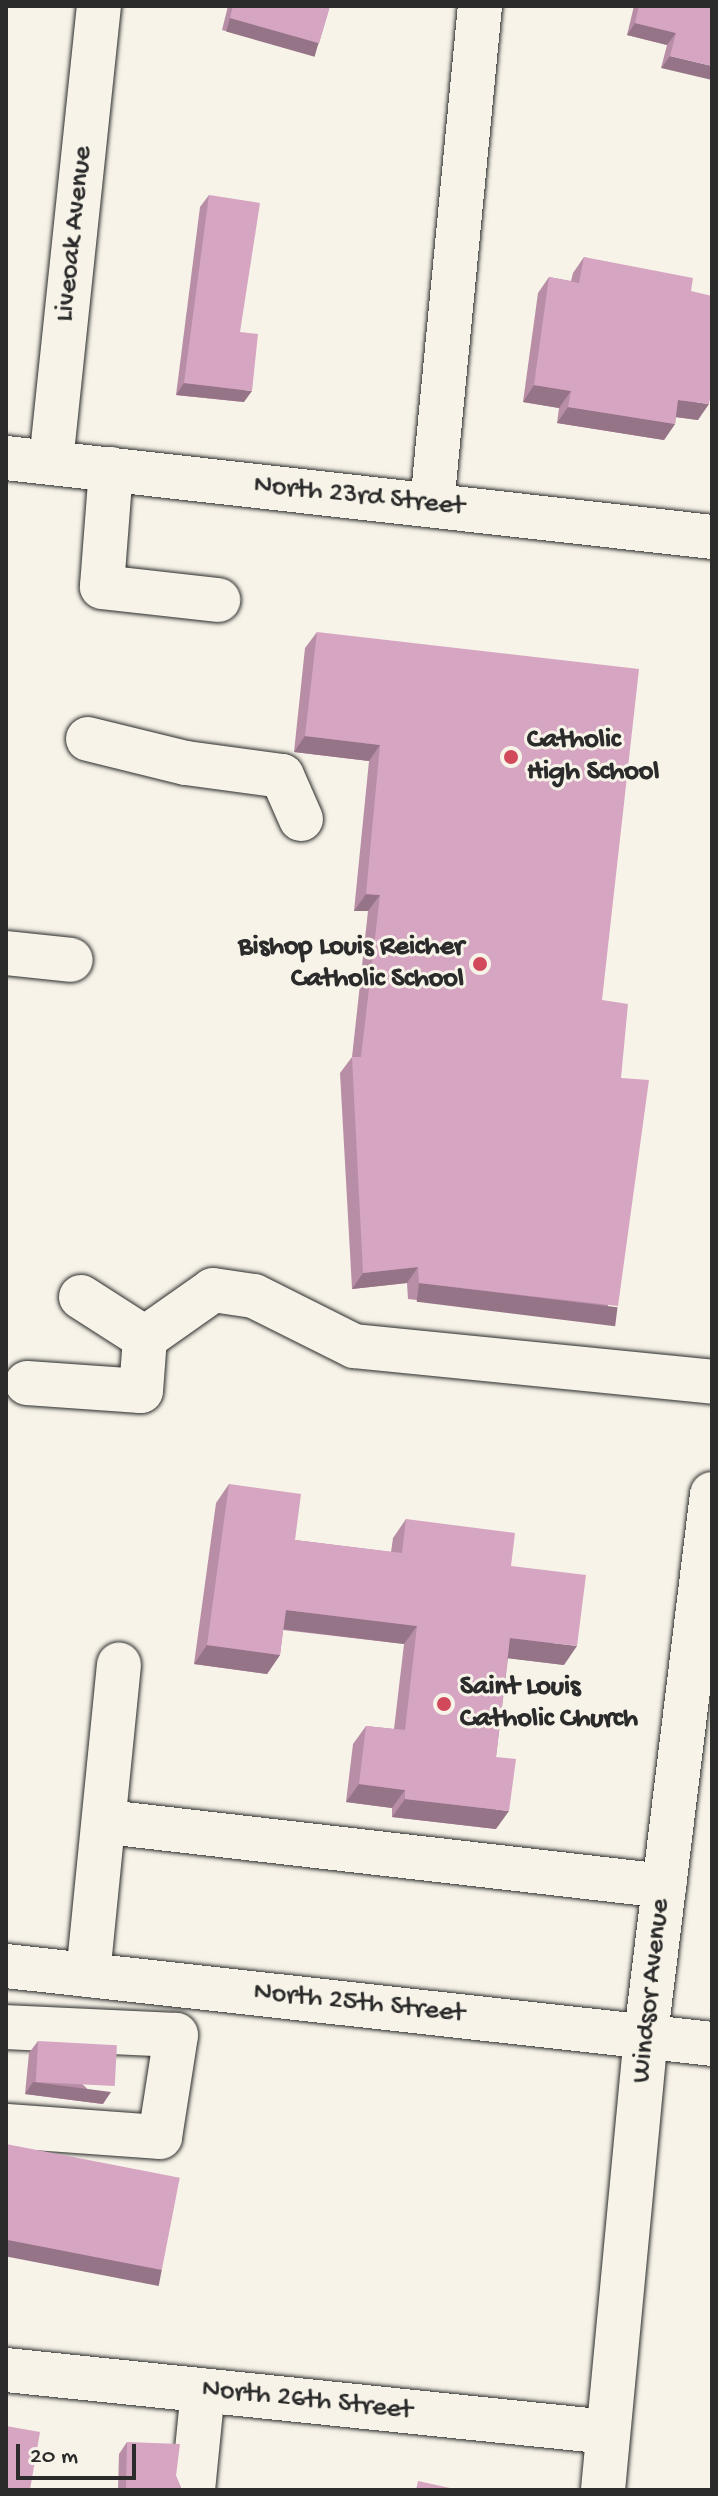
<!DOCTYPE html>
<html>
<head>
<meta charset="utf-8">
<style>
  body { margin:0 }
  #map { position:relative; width:718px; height:2496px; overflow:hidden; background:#f7f3e8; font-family:"Gochi Hand",sans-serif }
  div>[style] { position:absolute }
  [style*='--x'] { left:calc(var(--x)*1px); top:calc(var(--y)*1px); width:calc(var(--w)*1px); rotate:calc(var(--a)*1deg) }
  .roads { filter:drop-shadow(0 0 2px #2b2b2b) drop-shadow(0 0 2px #2b2b2b) }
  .minor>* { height:44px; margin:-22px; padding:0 22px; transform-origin:22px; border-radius:22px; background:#f7f3e8 }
  .major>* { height:44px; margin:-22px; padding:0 22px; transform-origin:22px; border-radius:22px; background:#f7f3e8 }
  .wall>* { inset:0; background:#b88ea7 }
  .shaded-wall>* { inset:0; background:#967488; transform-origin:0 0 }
  .building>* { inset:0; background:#d6a5c2; transform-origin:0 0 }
  .dots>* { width:22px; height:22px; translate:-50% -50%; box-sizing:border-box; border:4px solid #f7f3e8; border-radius:50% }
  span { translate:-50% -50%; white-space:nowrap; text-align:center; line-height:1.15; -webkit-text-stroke:6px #f7f3e8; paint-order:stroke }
  .street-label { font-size:28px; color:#2b2b2b }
  .poi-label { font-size:28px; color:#2b2b2b; font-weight:700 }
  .left { translate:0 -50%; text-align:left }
  .right { translate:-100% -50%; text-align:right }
  .frame { position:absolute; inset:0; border:8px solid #2b2b2b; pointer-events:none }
  .scale { position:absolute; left:16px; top:2444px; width:120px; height:36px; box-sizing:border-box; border:4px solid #2b2b2b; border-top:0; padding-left:10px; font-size:24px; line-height:28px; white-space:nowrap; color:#2b2b2b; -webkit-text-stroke:6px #f7f3e8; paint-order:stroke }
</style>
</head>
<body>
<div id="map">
  <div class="roads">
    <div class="minor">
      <i style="--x:6;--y:458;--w:710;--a:6.38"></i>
      <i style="--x:51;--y:462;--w:459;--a:-84"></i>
      <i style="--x:111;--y:469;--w:118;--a:94.4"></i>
      <i style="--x:102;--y:587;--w:117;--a:6.4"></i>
      <i style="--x:432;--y:505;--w:501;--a:-84.51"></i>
      <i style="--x:88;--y:739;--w:101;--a:13.8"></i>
      <i style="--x:186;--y:763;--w:97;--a:7.7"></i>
      <i style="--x:282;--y:776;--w:47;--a:66.2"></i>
      <i style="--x:6;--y:953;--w:65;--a:6.1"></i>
      <i style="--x:81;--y:1297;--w:76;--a:32.6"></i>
      <i style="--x:27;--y:1383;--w:114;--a:4"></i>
      <i style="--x:141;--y:1391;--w:53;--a:-85.7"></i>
      <i style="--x:145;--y:1338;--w:83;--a:-35.2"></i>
      <i style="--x:213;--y:1290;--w:41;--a:8.3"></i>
      <i style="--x:254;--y:1296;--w:112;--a:26.6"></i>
      <i style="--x:354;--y:1346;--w:360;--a:5.7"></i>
      <i style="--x:107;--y:1822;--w:561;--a:6.55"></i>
      <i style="--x:88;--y:1975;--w:312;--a:-84.3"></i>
      <i style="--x:6;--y:2027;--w:170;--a:2.7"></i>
      <i style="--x:176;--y:2035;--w:103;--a:98.9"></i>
      <i style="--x:160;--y:2137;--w:154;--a:-175.9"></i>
      <i style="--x:6;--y:2370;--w:605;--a:5.88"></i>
      <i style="--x:193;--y:2490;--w:100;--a:-84.3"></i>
      <i style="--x:603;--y:2490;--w:458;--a:-84.6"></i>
      <i style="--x:646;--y:2034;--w:544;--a:-83.03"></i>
    </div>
    <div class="major">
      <i style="--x:6;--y:1966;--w:710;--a:6.3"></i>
    </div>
  </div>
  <div class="wall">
    <i style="clip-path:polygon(228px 6px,330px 6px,319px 43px,311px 55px,222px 30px)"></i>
    <i style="clip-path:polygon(634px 6px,712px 6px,661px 68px,667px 45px,627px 35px)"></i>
    <i style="clip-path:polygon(209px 195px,240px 332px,244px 402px,176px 395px,200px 207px)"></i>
    <i style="clip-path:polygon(584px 257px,691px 291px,698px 420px,676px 417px,675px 424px,664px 440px,557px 423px,559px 408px,523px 402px,538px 293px,549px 277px,571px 281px,573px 273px)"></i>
    <i style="clip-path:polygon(317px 632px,602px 1000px,621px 1078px,607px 1322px,408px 1299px,407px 1283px,352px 1289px,340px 1073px,352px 1057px,368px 911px,354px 911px,369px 761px,294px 752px,305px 648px)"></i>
    <i style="clip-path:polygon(229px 1484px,295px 1540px,391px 1552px,393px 1538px,406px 1519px,511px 1566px,564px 1665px,508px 1658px,496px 1757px,496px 1829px,392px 1817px,392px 1808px,346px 1802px,353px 1744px,366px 1726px,394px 1729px,404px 1644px,283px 1630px,280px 1655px,267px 1674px,194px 1664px,216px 1503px)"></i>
    <i style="clip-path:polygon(38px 2041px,103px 2104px,25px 2094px,29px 2053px)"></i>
    <i style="clip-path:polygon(127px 2442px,176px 2476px,182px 2490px,118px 2490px,119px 2454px)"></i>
  </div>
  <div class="shaded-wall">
    <i style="left:230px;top:18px;width:92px;height:14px;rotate:16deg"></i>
    <i style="clip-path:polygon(635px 23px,676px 33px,667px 45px,627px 35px)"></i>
    <i style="clip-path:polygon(670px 56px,712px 66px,712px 80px,661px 68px)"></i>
    <i style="clip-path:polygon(184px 383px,252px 391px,244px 402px,176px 395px)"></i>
    <i style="clip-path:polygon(534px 385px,571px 391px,559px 408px,523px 402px)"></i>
    <i style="clip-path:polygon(678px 400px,709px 404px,698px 420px,667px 416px)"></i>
    <i style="clip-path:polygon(568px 407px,675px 424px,664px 440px,557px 423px)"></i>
    <i style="clip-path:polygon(305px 736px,380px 745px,369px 761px,294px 752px)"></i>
    <i style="clip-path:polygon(366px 894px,380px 895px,368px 911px,354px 911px)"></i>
    <i style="clip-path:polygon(418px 1267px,407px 1283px,352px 1289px,363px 1273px)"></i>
    <i style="left:419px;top:1283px;width:200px;height:19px;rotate:7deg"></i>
    <i style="clip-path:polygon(286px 1610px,417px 1626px,404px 1644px,273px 1628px)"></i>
    <i style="clip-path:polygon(510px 1638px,577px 1646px,564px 1665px,497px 1657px)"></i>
    <i style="clip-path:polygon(207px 1645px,280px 1655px,267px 1674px,194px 1664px)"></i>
    <i style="clip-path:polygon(359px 1784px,405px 1790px,392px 1808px,346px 1802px)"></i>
    <i style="clip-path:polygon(405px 1799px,509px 1811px,496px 1829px,392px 1817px)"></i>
    <i style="clip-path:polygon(33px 2082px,111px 2092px,103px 2104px,25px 2094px)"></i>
    <i style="left:6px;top:2238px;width:159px;height:18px;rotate:11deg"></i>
  </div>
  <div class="building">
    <i style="clip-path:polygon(233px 6px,330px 6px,319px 43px,230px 18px)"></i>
    <i style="clip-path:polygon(639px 6px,712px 6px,712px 66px,670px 56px,676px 33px,635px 23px)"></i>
    <i style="clip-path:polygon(209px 195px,260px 203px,240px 332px,258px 334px,252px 391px,184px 383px)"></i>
    <i style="clip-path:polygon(584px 257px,693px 278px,691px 291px,712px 296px,712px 388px,709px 404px,678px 400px,675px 424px,568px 407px,571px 391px,534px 385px,549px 277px,579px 283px)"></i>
    <i style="clip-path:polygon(317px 632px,639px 669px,602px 1000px,628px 1004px,621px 1078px,649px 1080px,618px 1306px,419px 1283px,418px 1267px,363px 1273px,352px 1057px,361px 1057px,380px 895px,366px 894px,380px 745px,305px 736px)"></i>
    <i style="clip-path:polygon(229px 1484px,301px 1494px,295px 1540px,402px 1553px,406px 1519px,515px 1533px,511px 1566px,586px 1575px,577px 1646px,510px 1638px,496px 1757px,516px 1759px,509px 1811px,405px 1799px,405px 1790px,359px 1784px,366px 1726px,405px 1730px,417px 1626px,286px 1610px,280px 1655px,207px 1645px)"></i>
    <i style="left:38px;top:2041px;width:79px;height:41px;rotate:3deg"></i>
    <i style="left:6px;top:2144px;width:177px;height:94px;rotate:11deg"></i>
    <i style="clip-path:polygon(6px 2426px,40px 2432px,30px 2490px,6px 2490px)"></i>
    <i style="clip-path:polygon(127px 2442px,180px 2444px,176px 2476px,182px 2490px,126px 2490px)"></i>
    <i style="clip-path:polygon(418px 2481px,459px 2490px,416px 2490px)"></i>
  </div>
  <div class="dots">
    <i style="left:511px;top:757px;background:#d1495b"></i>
    <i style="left:480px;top:964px;background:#d1495b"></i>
    <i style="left:444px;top:1704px;background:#d1495b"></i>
  </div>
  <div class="street-label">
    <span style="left:75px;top:234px;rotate:-84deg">Liveoak Avenue</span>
    <span style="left:359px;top:497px;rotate:6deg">North 23rd Street</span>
    <span style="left:652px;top:1991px;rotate:-84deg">Windsor Avenue</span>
    <span style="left:359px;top:2004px;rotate:6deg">North 25th Street</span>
    <span style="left:307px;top:2401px;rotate:6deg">North 26th Street</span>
  </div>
  <div class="poi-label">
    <span class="left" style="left:527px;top:757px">Catholic<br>High School</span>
    <span class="right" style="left:464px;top:964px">Bishop Louis Reicher<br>Catholic School</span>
    <span class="left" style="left:460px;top:1704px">Saint Louis<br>Catholic Church</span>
  </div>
  <div class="frame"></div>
  <div class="scale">20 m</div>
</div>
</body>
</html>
